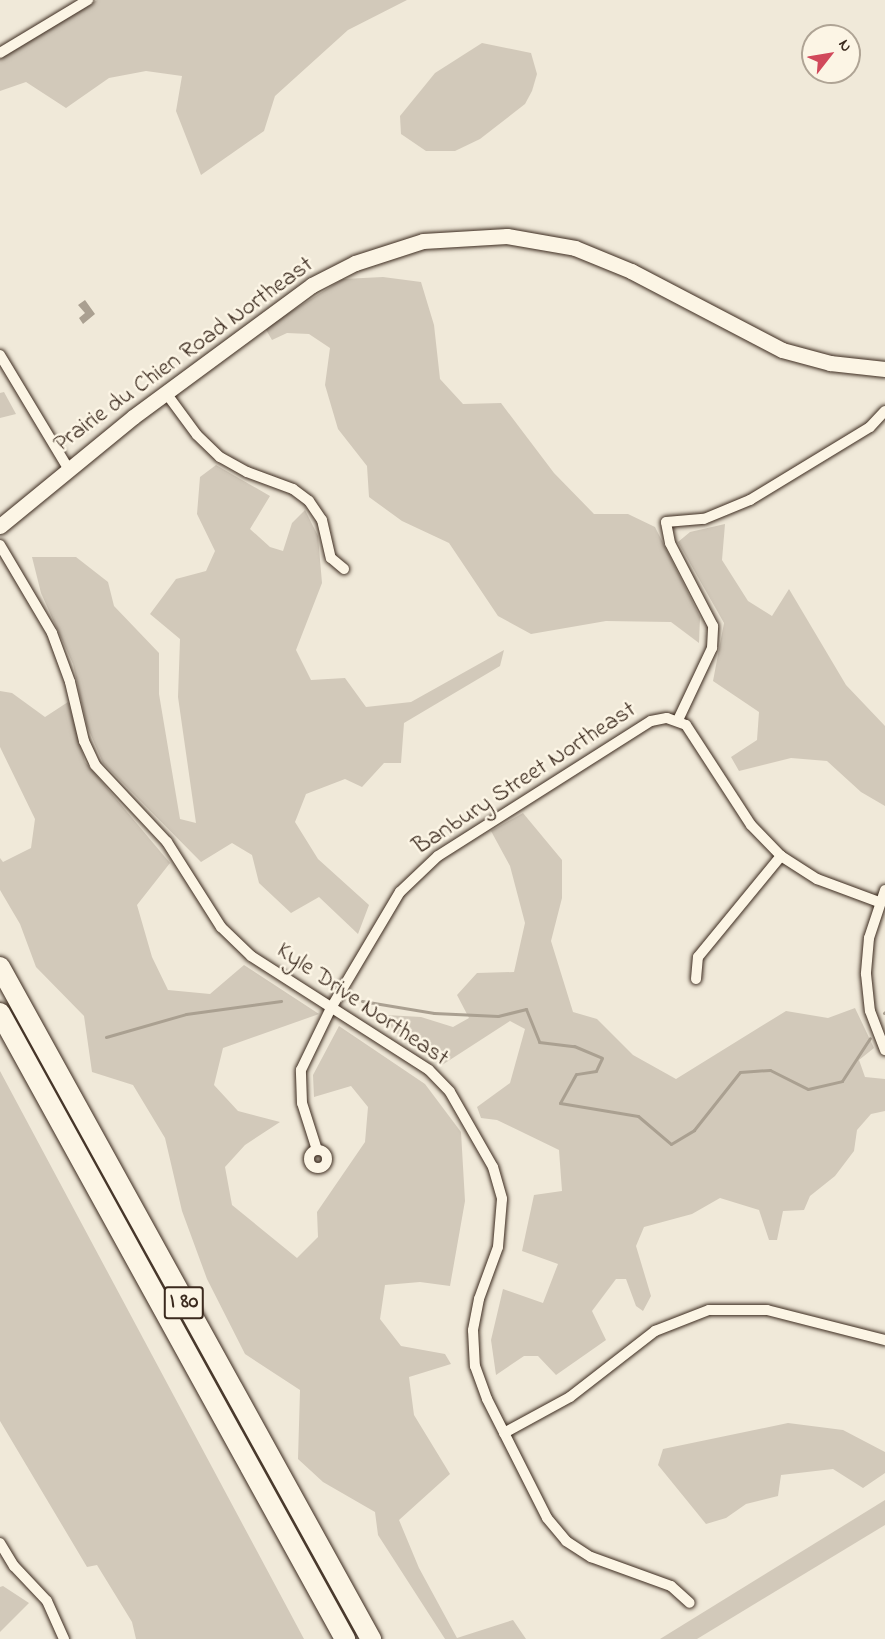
<!DOCTYPE html>
<html>
<head>
<meta charset="utf-8">
<style>
  body { margin:0 }
  #map { position:relative; width:885px; height:1639px; overflow:hidden; background:#f0e9d9; font-family:"Indie Flower",sans-serif }
  div>[style] { position:absolute }
  [style*='--x'] { left:calc(var(--x)*1px); top:calc(var(--y)*1px); width:calc(var(--w)*1px); rotate:calc(var(--a)*1deg) }
  .green>* { inset:0; background:#d2c9ba }
  .water>* { inset:0; background:#aaa091 }
  .stream>* { height:3px; margin:-1.5px; padding:0 1.5px; transform-origin:1.5px; border-radius:1.5px; background:#aaa091 }
  .roads { filter:drop-shadow(0 0 2px #3b2a1e) drop-shadow(0 0 2px #3b2a1e) }
  .street>* { height:10px; margin:-5px; padding:0 5px; transform-origin:5px; border-radius:5px; background:#fcf5e5 }
  .street>.ring { margin:-5px; padding:0; box-sizing:content-box; background:none; border:10px solid #fcf5e5; border-radius:50% }
  .secondary>* { height:15px; margin:-7.5px; padding:0 7.5px; transform-origin:7.5px; border-radius:7.5px; background:#fcf5e5 }
  .highway>* { height:20px; margin:-10px; padding:0 10px; transform-origin:10px; border-radius:10px; background:#fcf5e5 }
  span { translate:-50% -50%; white-space:nowrap; text-align:center; line-height:1.15; -webkit-text-stroke:5px #fcf5e5; paint-order:stroke }
  .shield-label span { padding:2px 4px; background:#fcf5e5; border:2px solid; border-radius:4px; -webkit-text-stroke-width:0 }
  .shield-label { font-size:22px; color:#3b2a1e; font-weight:700 }
  .street-label { font-size:24px; color:#3b2a1e }
  .north { position:absolute; left:801px; top:24px; width:60px; height:60px; box-sizing:border-box; background:#fcf5e5; border:2px solid #afa495; border-radius:50%; rotate:59deg; font-size:16px; font-weight:700; line-height:24px; text-align:center; color:#3b2a1e }
  .north::after { content:''; display:block; margin:auto; width:21px; height:27px; background:#d1495b; clip-path:polygon(50% 0,100% 100%,50% 72%,0 100%) }
</style>
</head>
<body>
<div id="map">
  <div class="green">
    <i style="clip-path:polygon(97px 0,407px 0,348px 30px,275px 96px,264px 131px,201px 175px,176px 111px,182px 76px,146px 71px,109px 78px,66px 108px,26px 82px,0 91px,0 59px)"></i>
    <i style="clip-path:polygon(482px 43px,531px 53px,537px 74px,532px 91px,525px 104px,480px 139px,455px 151px,426px 151px,401px 134px,400px 116px,435px 73px)"></i>
    <i style="clip-path:polygon(383px 277px,421px 282px,434px 325px,440px 379px,463px 404px,501px 403px,554px 473px,594px 514px,628px 514px,655px 527px,700px 617px,699px 643px,671px 622px,606px 621px,531px 634px,498px 616px,449px 543px,402px 521px,369px 497px,367px 466px,338px 429px,325px 385px,330px 348px,309px 334px,287px 333px,272px 340px,265px 328px,343px 279px)"></i>
    <i style="clip-path:polygon(4px 392px,16px 414px,0 418px,0 393px)"></i>
    <i style="clip-path:polygon(216px 465px,270px 496px,250px 529px,270px 547px,283px 551px,292px 523px,305px 510px,318px 536px,322px 583px,296px 650px,311px 680px,345px 678px,366px 707px,411px 702px,504px 650px,500px 666px,404px 723px,401px 763px,384px 763px,362px 787px,345px 779px,306px 794px,295px 822px,318px 859px,369px 905px,358px 934px,319px 897px,291px 913px,259px 883px,252px 855px,232px 843px,201px 862px,103px 763px,87px 726px,73px 664px,41px 593px,32px 557px,76px 557px,108px 582px,114px 606px,159px 653px,159px 694px,180px 819px,196px 823px,178px 697px,180px 639px,150px 614px,176px 579px,206px 571px,215px 551px,197px 514px,200px 477px)"></i>
    <i style="clip-path:polygon(725px 524px,722px 560px,748px 601px,772px 616px,789px 589px,846px 685px,885px 726px,885px 806px,861px 792px,827px 761px,791px 758px,739px 771px,731px 757px,757px 740px,759px 712px,713px 681px,724px 623px,678px 542px,690px 532px)"></i>
    <i style="clip-path:polygon(0 691px,12px 693px,45px 717px,68px 702px,85px 762px,170px 863px,137px 905px,152px 957px,168px 990px,210px 994px,244px 965px,319px 1014px,223px 1048px,214px 1085px,238px 1111px,280px 1122px,245px 1145px,225px 1167px,232px 1205px,297px 1258px,318px 1237px,317px 1212px,365px 1142px,368px 1107px,351px 1086px,314px 1097px,313px 1075px,339px 1026px,425px 1084px,461px 1132px,465px 1201px,450px 1286px,420px 1282px,385px 1285px,380px 1319px,401px 1346px,445px 1354px,451px 1364px,409px 1377px,414px 1415px,450px 1474px,399px 1520px,419px 1568px,457px 1638px,513px 1620px,526px 1639px,445px 1639px,378px 1535px,375px 1512px,323px 1482px,298px 1459px,300px 1390px,245px 1354px,207px 1279px,182px 1211px,165px 1138px,133px 1085px,92px 1072px,84px 1016px,36px 967px,20px 924px,0 890px,0 858px,3px 862px,31px 848px,35px 819px,0 747px)"></i>
    <i style="clip-path:polygon(523px 813px,562px 860px,562px 898px,551px 941px,573px 1012px,597px 1019px,633px 1055px,676px 1079px,786px 1011px,828px 1018px,855px 1008px,874px 1048px,859px 1060px,865px 1077px,885px 1079px,885px 1111px,871px 1114px,857px 1130px,854px 1151px,835px 1176px,810px 1196px,804px 1210px,783px 1211px,777px 1240px,769px 1240px,759px 1210px,720px 1198px,692px 1214px,644px 1227px,636px 1246px,651px 1296px,643px 1311px,636px 1306px,626px 1279px,616px 1279px,592px 1311px,606px 1340px,556px 1375px,538px 1356px,524px 1356px,496px 1375px,491px 1340px,503px 1289px,543px 1303px,558px 1264px,522px 1251px,534px 1195px,562px 1191px,559px 1150px,497px 1120px,481px 1118px,477px 1107px,510px 1083px,525px 1029px,510px 1021px,442px 1065px,393px 1031px,386px 1015px,421px 1017px,453px 1027px,469px 1018px,457px 995px,477px 973px,514px 972px,525px 923px,510px 866px,491px 831px)"></i>
    <i style="clip-path:polygon(0 1071px,304px 1639px,136px 1639px,132px 1622px,97px 1565px,87px 1567px,0 1421px)"></i>
    <i style="clip-path:polygon(788px 1423px,843px 1430px,885px 1452px,885px 1473px,863px 1488px,833px 1469px,781px 1475px,778px 1496px,746px 1504px,726px 1518px,706px 1524px,658px 1465px,663px 1449px)"></i>
    <i style="clip-path:polygon(885px 1500px,885px 1525px,697px 1639px,660px 1639px)"></i>
    <i style="clip-path:polygon(3px 1586px,29px 1603px,0 1632px,0 1587px)"></i>
  </div>
  <div class="water">
    <i style="clip-path:polygon(85px 300px,95px 314px,83px 324px,79px 318px,85px 313px,78px 305px)"></i>
  </div>
  <div class="stream">
    <i style="--x:362;--y:1001;--w:73;--a:9.5"></i>
    <i style="--x:434;--y:1013;--w:64;--a:2.7"></i>
    <i style="--x:498;--y:1016;--w:29;--a:-14"></i>
    <i style="--x:526;--y:1009;--w:35;--a:68"></i>
    <i style="--x:539;--y:1042;--w:35;--a:7"></i>
    <i style="--x:574;--y:1046;--w:30;--a:23"></i>
    <i style="--x:602;--y:1058;--w:14;--a:115"></i>
    <i style="--x:596;--y:1071;--w:20;--a:171"></i>
    <i style="--x:576;--y:1074;--w:33;--a:119"></i>
    <i style="--x:560;--y:1103;--w:79;--a:9.5"></i>
    <i style="--x:638;--y:1116;--w:43;--a:40.3"></i>
    <i style="--x:671;--y:1144;--w:27;--a:-31"></i>
    <i style="--x:694;--y:1130;--w:74;--a:-51.6"></i>
    <i style="--x:740;--y:1072;--w:30;--a:-4"></i>
    <i style="--x:770;--y:1070;--w:42;--a:26.6"></i>
    <i style="--x:808;--y:1089;--w:35;--a:-13"></i>
    <i style="--x:842;--y:1081;--w:51;--a:-56.9"></i>
    <i style="--x:884;--y:1013;--w:1;--a:-45"></i>
    <i style="--x:106;--y:1037;--w:83;--a:-16"></i>
    <i style="--x:186;--y:1014;--w:96;--a:-7.8"></i>
  </div>
  <div class="roads">
    <div class="street">
      <i style="--x:0;--y:53;--w:103;--a:-31.1"></i>
      <i style="--x:0;--y:355;--w:132;--a:59"></i>
      <i style="--x:166;--y:393;--w:52;--a:53.6"></i>
      <i style="--x:197;--y:435;--w:32;--a:44"></i>
      <i style="--x:220;--y:457;--w:31;--a:29"></i>
      <i style="--x:247;--y:472;--w:49;--a:20.3"></i>
      <i style="--x:293;--y:489;--w:20;--a:37"></i>
      <i style="--x:309;--y:501;--w:23;--a:56"></i>
      <i style="--x:322;--y:520;--w:39;--a:77"></i>
      <i style="--x:331;--y:558;--w:17;--a:40"></i>
      <i style="--x:0;--y:545;--w:102;--a:59.4"></i>
      <i style="--x:52;--y:633;--w:52;--a:69.8"></i>
      <i style="--x:70;--y:682;--w:61;--a:76.7"></i>
      <i style="--x:84;--y:741;--w:26;--a:65"></i>
      <i style="--x:95;--y:765;--w:105;--a:46.9"></i>
      <i style="--x:167;--y:842;--w:101;--a:57.6"></i>
      <i style="--x:221;--y:927;--w:42;--a:44"></i>
      <i style="--x:251;--y:956;--w:211;--a:32.6"></i>
      <i style="--x:429;--y:1070;--w:30;--a:46"></i>
      <i style="--x:450;--y:1092;--w:86;--a:60.2"></i>
      <i style="--x:493;--y:1167;--w:33;--a:74"></i>
      <i style="--x:502;--y:1199;--w:48;--a:94.8"></i>
      <i style="--x:498;--y:1247;--w:55;--a:110.1"></i>
      <i style="--x:479;--y:1299;--w:32;--a:101"></i>
      <i style="--x:473;--y:1330;--w:36;--a:87"></i>
      <i style="--x:475;--y:1366;--w:35;--a:70"></i>
      <i style="--x:487;--y:1399;--w:133;--a:63.2"></i>
      <i style="--x:547;--y:1518;--w:30;--a:50"></i>
      <i style="--x:566;--y:1541;--w:30;--a:33"></i>
      <i style="--x:591;--y:1557;--w:85;--a:19.9"></i>
      <i style="--x:671;--y:1586;--w:25;--a:42"></i>
      <i style="--x:678;--y:720;--w:80;--a:-64.7"></i>
      <i style="--x:712;--y:648;--w:22;--a:-87"></i>
      <i style="--x:713;--y:626;--w:93;--a:-117.4"></i>
      <i style="--x:670;--y:543;--w:21;--a:-101"></i>
      <i style="--x:666;--y:522;--w:38;--a:-5"></i>
      <i style="--x:704;--y:519;--w:50;--a:-22.4"></i>
      <i style="--x:750;--y:500;--w:140;--a:-31.3"></i>
      <i style="--x:870;--y:427;--w:22;--a:-47"></i>
      <i style="--x:885;--y:890;--w:51;--a:108.4"></i>
      <i style="--x:869;--y:938;--w:36;--a:95"></i>
      <i style="--x:866;--y:974;--w:37;--a:84"></i>
      <i style="--x:870;--y:1011;--w:42;--a:69"></i>
      <i style="--x:696;--y:979;--w:22;--a:-85"></i>
      <i style="--x:698;--y:957;--w:131;--a:-50.6"></i>
      <i class="ring" style="left:309px;top:1150px;width:8px;height:8px"></i>
      <i style="--x:317;--y:1150;--w:49;--a:-107.7"></i>
      <i style="--x:302;--y:1103;--w:33;--a:-92"></i>
      <i style="--x:301;--y:1070;--w:69;--a:-64.2"></i>
      <i style="--x:331;--y:1008;--w:135;--a:-59.3"></i>
      <i style="--x:400;--y:892;--w:52;--a:-43.5"></i>
      <i style="--x:438;--y:856;--w:252;--a:-32.4"></i>
      <i style="--x:651;--y:721;--w:16;--a:-11"></i>
      <i style="--x:667;--y:718;--w:20;--a:20"></i>
      <i style="--x:686;--y:725;--w:119;--a:57"></i>
      <i style="--x:751;--y:825;--w:43;--a:45.9"></i>
      <i style="--x:781;--y:856;--w:43;--a:32.6"></i>
      <i style="--x:817;--y:879;--w:66;--a:20.4"></i>
      <i style="--x:504;--y:1433;--w:75;--a:-28.6"></i>
      <i style="--x:570;--y:1397;--w:108;--a:-37.8"></i>
      <i style="--x:655;--y:1331;--w:58;--a:-21.3"></i>
      <i style="--x:709;--y:1310;--w:58;--a:0"></i>
      <i style="--x:767;--y:1310;--w:122;--a:14.3"></i>
      <i style="--x:0;--y:1543;--w:27;--a:59"></i>
      <i style="--x:14;--y:1566;--w:48;--a:46.7"></i>
      <i style="--x:47;--y:1601;--w:42;--a:65.9"></i>
    </div>
    <div class="secondary">
      <i style="--x:0;--y:526;--w:172;--a:-39.3"></i>
      <i style="--x:133;--y:417;--w:222;--a:-36.4"></i>
      <i style="--x:312;--y:285;--w:48;--a:-27.1"></i>
      <i style="--x:355;--y:263;--w:71;--a:-17.9"></i>
      <i style="--x:423;--y:241;--w:84;--a:-3.4"></i>
      <i style="--x:507;--y:236;--w:69;--a:10"></i>
      <i style="--x:575;--y:248;--w:61;--a:22.3"></i>
      <i style="--x:631;--y:271;--w:170;--a:27.6"></i>
      <i style="--x:782;--y:350;--w:50;--a:15.2"></i>
      <i style="--x:830;--y:363;--w:55;--a:6.2"></i>
    </div>
    <div class="highway">
      <i style="--x:0;--y:967;--w:768;--a:61.1"></i>
      <i style="--x:0;--y:1013;--w:715;--a:61.14"></i>
    </div>
  </div>
  <div class="shield-label">
    <span style="left:184px;top:1303px">I 80</span>
  </div>
  <div class="street-label">
    <span style="left:184px;top:355px;rotate:-36deg">Prairie du Chien Road Northeast</span>
    <span style="left:525px;top:779px;rotate:-33deg">Banbury Street Northeast</span>
    <span style="left:362px;top:1005px;rotate:34deg">Kyle Drive Northeast</span>
  </div>
  <div class="north">N</div>
</div>
</body>
</html>
